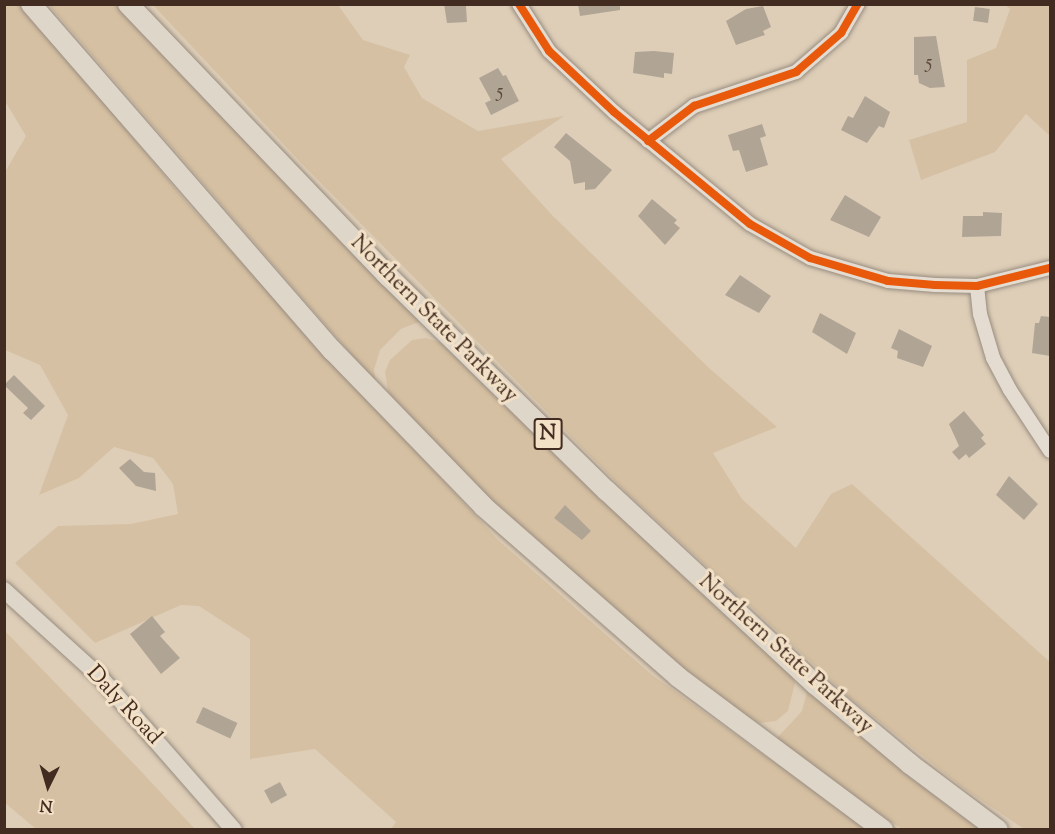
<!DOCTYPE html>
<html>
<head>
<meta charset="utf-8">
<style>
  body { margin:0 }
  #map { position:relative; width:1055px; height:834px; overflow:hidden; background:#deceb8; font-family:"Sorts Mill Goudy",serif }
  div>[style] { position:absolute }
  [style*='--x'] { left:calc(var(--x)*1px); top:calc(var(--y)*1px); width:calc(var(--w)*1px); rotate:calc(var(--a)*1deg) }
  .green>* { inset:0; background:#d6c0a3 }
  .building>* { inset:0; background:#b0a495; transform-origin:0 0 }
  .roads { filter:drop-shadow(0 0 2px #988c7f) drop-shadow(0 0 2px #988c7f) }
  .minor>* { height:14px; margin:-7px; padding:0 7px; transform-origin:7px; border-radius:7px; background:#e4dcd1 }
  .major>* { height:16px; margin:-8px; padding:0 8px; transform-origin:8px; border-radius:8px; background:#dfd6ca }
  .highway>* { height:20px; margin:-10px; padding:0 10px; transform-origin:10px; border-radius:10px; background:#dfd6ca }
  .cycleway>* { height:8px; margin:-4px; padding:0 4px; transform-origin:4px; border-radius:4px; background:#e8590c }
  span { translate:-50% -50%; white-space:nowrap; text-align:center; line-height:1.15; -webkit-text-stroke:6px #f3e1c7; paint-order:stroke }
  .number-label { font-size:20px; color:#5e493d }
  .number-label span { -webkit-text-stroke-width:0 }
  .shield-label span { padding:2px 4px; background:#f3e1c7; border:2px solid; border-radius:4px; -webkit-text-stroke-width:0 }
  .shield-label { font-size:21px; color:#422b20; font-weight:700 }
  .street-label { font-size:22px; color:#422b20 }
  .frame { position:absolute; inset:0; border:6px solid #422b20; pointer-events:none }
  .north { position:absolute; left:18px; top:756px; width:60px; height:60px; -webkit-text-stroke:4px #f3e1c7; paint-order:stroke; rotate:185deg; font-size:16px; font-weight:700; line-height:24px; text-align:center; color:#422b20 }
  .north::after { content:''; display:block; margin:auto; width:21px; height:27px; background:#422b20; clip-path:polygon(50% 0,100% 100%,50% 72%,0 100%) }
</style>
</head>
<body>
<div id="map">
  <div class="green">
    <i style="clip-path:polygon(5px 5px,19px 5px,52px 39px,188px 204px,498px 540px,652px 675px,867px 829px,391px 829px,396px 822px,315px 749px,250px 759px,250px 639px,199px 606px,181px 605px,95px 643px,15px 563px,58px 526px,131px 524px,178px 514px,173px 484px,153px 458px,114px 447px,79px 478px,39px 495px,68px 415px,40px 365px,5px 350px,5px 172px,26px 136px,5px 101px)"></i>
    <i style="clip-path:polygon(49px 5px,118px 5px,421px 321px,401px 329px,380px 350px,374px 370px,376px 383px)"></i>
    <i style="clip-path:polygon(153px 5px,338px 5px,363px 40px,410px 55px,404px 67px,422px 98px,478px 131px,564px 116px,501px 159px,552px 215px,709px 368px,777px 427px,713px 453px,742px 499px,796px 548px,831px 494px,852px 484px,1050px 662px,1050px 829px,1024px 829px,962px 787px,849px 697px,626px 492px,304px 166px)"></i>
    <i style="clip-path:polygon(1005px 5px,1050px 5px,1050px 136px,1026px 114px,995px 152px,921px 180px,909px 140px,967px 122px,967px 60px,996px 48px,1010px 9px)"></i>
    <i style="clip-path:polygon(426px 338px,445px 344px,792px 674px,795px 683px,788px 711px,776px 721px,759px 723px,734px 710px,546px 553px,396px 405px,388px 391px,385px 372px,390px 360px,412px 340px)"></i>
    <i style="clip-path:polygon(5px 631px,136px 766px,195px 829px,36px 829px,5px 803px)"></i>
    <i style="clip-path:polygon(808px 688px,990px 829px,902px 829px,818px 772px,777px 738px,802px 711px)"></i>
  </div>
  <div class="building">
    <i style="clip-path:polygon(444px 4px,466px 6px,467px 22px,447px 23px)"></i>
    <i style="clip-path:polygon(578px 4px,620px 4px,620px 10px,580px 16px)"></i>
    <i style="clip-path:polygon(763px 6px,771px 27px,763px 31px,765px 35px,736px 45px,726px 21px,746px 9px)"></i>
    <i style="left:975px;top:7px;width:15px;height:14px;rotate:8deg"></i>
    <i style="clip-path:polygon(936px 36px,945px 87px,930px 88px,919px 83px,918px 75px,914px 75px,914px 37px)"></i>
    <i style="clip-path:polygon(654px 51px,674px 53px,672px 74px,664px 73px,664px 78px,633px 73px,635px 52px)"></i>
    <i style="clip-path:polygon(498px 68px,503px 76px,506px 75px,519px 101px,491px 115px,485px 103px,491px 100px,479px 78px)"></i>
    <i style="clip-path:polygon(865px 96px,890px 112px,884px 128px,879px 126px,867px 143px,841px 130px,848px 116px,853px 118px)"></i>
    <i style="clip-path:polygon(762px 124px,766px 136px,760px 138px,768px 165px,746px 172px,739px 150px,733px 151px,728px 135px)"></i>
    <i style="clip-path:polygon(566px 133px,612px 170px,595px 189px,585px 190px,585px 182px,574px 184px,570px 161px,554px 147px)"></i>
    <i style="clip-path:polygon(845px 195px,881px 217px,869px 237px,830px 220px)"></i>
    <i style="clip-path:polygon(652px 199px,677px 220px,674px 223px,680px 228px,665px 245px,638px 216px)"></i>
    <i style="clip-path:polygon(983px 212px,1002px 213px,1001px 236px,962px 237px,963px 216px,983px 216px)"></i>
    <i style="clip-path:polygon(740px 275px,771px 296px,759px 313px,725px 295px)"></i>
    <i style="clip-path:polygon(820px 313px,856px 333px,847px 354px,812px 332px)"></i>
    <i style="clip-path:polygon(1041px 316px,1050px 317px,1050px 356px,1032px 353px,1035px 323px,1039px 323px)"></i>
    <i style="clip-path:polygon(899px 329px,932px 346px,923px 367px,897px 358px,898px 351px,891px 348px)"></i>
    <i style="clip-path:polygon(14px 375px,45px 406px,31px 420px,23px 413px,28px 408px,4px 385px)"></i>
    <i style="clip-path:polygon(964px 411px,984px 435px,981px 438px,986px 444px,969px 458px,966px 454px,959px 460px,952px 452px,959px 446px,949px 424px)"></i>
    <i style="clip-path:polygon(130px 459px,144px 472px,155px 473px,156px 491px,136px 486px,119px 468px)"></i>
    <i style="clip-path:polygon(1009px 476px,1038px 504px,1024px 520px,996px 495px)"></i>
    <i style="clip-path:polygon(565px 505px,591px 531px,582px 540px,554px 518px)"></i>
    <i style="clip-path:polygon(152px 616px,165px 632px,160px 636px,180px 658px,161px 674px,130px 634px)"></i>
    <i style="left:203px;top:707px;width:38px;height:17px;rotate:25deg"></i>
    <i style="left:280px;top:782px;width:15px;height:18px;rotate:62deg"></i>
  </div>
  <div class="roads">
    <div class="minor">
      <i style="--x:519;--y:4;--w:56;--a:57.4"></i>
      <i style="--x:549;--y:51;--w:89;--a:43.2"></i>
      <i style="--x:614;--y:112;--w:176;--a:39.5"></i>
      <i style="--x:750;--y:224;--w:69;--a:29.5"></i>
      <i style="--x:810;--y:258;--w:81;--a:16.4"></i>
      <i style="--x:888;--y:281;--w:47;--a:4.9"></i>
      <i style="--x:935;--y:285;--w:42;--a:1.4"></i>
      <i style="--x:977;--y:286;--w:75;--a:-13.9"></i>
      <i style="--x:648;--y:141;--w:58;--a:-37.3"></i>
      <i style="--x:694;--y:106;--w:108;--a:-18.4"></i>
      <i style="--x:796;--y:72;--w:60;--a:-40.9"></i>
      <i style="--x:841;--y:33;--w:34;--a:-60"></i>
      <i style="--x:977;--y:286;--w:28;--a:84"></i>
      <i style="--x:980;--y:314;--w:46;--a:73.5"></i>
      <i style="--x:993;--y:358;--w:36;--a:62"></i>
      <i style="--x:1010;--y:390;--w:73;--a:56.7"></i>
    </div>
    <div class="major">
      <i style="--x:4;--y:590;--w:130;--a:42.2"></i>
      <i style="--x:100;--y:677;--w:203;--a:48.8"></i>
    </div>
    <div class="highway">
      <i style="--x:31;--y:4;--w:460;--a:49"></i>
      <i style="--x:333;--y:351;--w:216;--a:45.9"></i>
      <i style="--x:483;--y:506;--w:259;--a:41.2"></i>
      <i style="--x:678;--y:677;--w:256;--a:36.7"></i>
      <i style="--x:128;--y:4;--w:378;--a:46.3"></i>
      <i style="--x:389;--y:277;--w:305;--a:44.5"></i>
      <i style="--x:607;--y:491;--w:285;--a:42.9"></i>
      <i style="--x:816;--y:685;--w:123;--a:40"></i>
      <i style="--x:910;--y:764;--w:110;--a:36.9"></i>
    </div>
  </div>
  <div class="cycleway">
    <i style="--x:519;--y:4;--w:56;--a:57.4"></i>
    <i style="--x:549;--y:51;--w:89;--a:43.2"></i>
    <i style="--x:614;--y:112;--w:176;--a:39.5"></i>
    <i style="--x:750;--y:224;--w:69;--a:29.5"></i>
    <i style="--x:810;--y:258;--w:81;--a:16.4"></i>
    <i style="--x:888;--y:281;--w:47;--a:4.9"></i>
    <i style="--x:935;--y:285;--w:42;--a:1.4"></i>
    <i style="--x:977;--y:286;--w:75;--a:-13.9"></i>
    <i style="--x:648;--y:141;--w:58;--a:-37.3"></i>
    <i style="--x:694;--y:106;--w:108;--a:-18.4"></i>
    <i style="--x:796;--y:72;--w:60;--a:-40.9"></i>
    <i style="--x:841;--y:33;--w:34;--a:-60"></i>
  </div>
  <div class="number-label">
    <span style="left:929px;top:63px">5</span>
    <span style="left:500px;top:92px">5</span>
  </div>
  <div class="shield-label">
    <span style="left:548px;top:434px">N</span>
  </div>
  <div class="street-label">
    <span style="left:433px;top:320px;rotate:45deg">Northern State Parkway</span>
    <span style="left:785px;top:655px;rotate:42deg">Northern State Parkway</span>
    <span style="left:123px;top:706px;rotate:47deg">Daly Road</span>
  </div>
  <div class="frame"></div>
  <div class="north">N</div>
</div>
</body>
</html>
